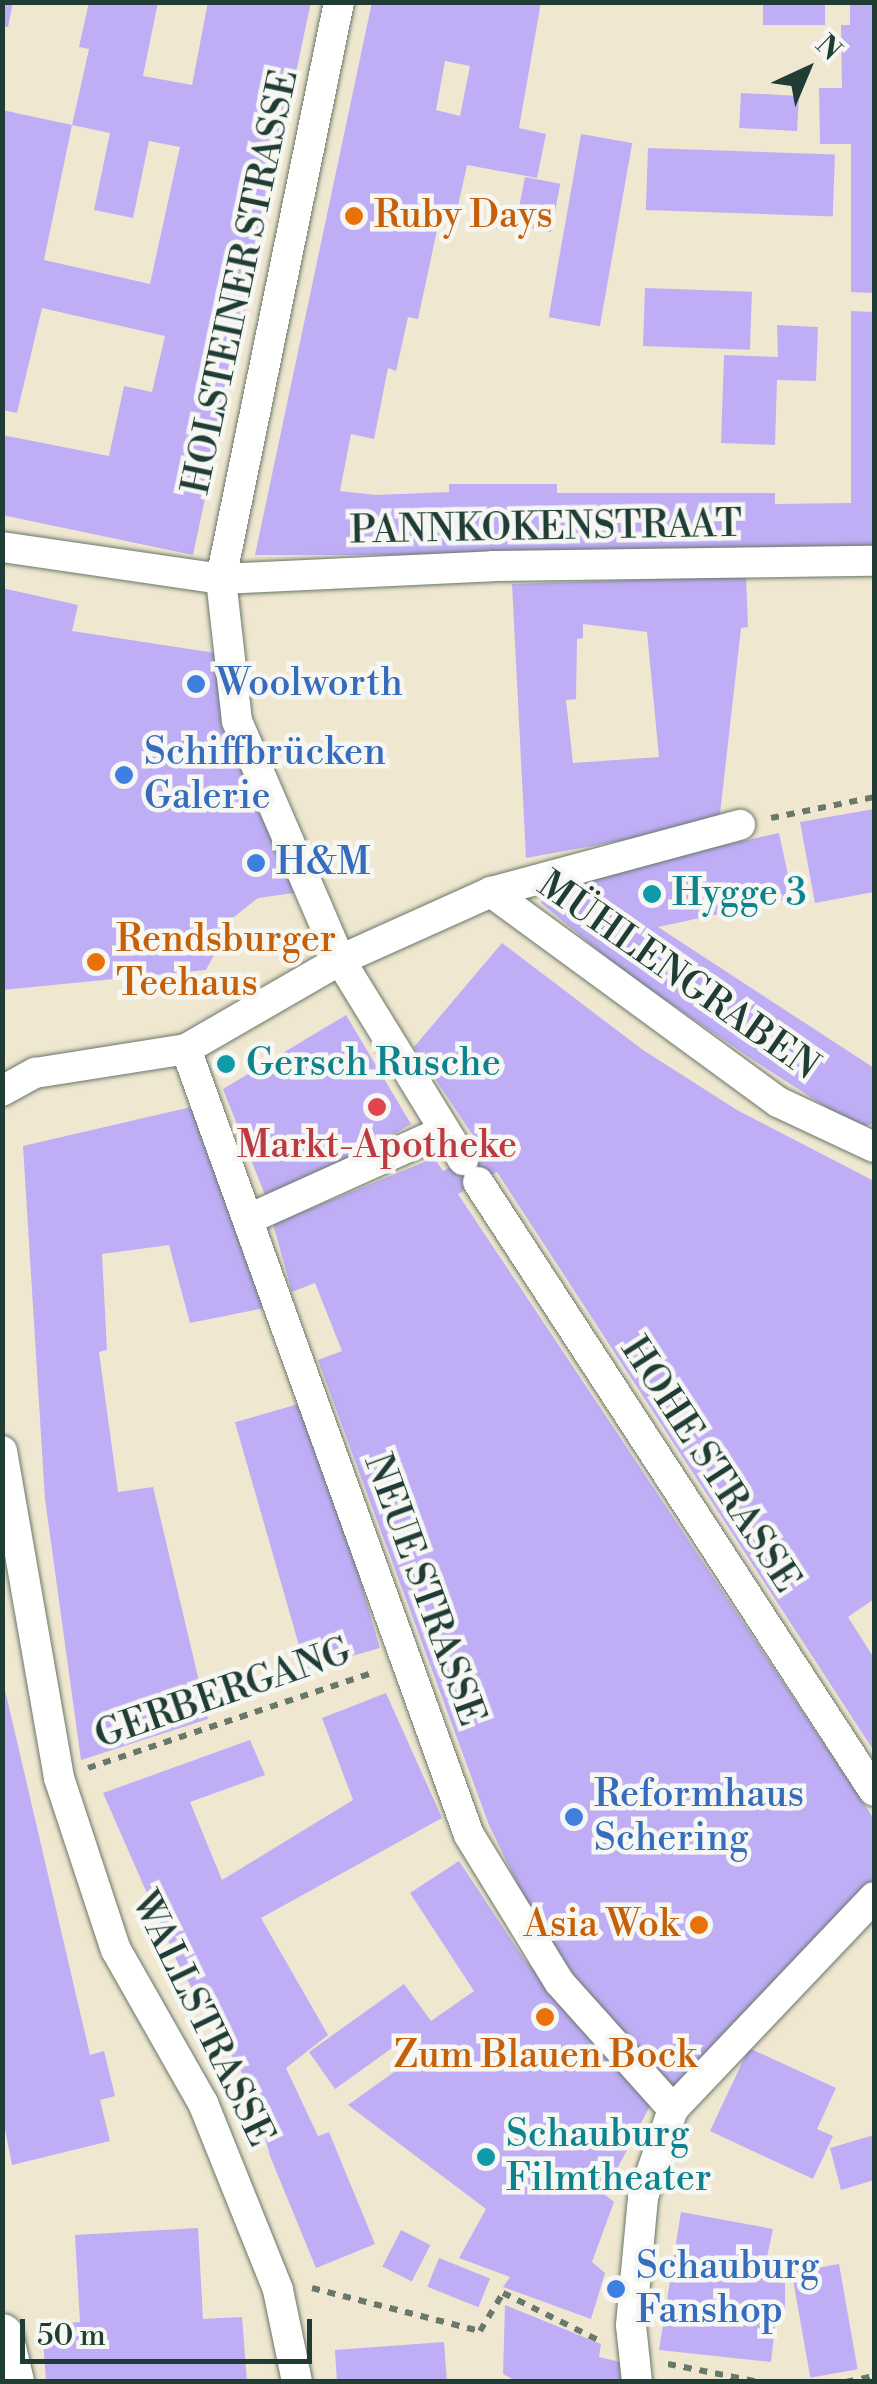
<!DOCTYPE html>
<html>
<head>
<meta charset="utf-8">
<style>
  body { margin:0 }
  #map { position:relative; width:877px; height:2384px; overflow:hidden; background:#efe7cf; font-family:"Libre Bodoni",serif }
  div>[style] { position:absolute }
  [style*='--x'] { left:calc(var(--x)*1px); top:calc(var(--y)*1px); width:calc(var(--w)*1px); rotate:calc(var(--a)*1deg) }
  .building>* { inset:0; background:#bfaef6; transform-origin:0 0 }
  .path>* { height:6px; margin-top:-3px; transform-origin:0; background:repeating-linear-gradient(90deg,#68786a 0 8px,transparent 0 16px) }
  .roads { filter:drop-shadow(0 0 2px #68786a) drop-shadow(0 0 2px #68786a) }
  .street>* { height:30px; margin:-15px; padding:0 15px; transform-origin:15px; border-radius:15px; background:#fff }
  .secondary>* { height:42px; margin:-21px; padding:0 21px; transform-origin:21px; border-radius:21px; background:#fff }
  .dots>* { width:28px; height:28px; translate:-50% -50%; box-sizing:border-box; border:5px solid #f6f6f2; border-radius:50% }
  span { translate:-50% -50%; white-space:nowrap; text-align:center; line-height:1.15; -webkit-text-stroke:9px #f6f6f2; paint-order:stroke }
  .food-label { font-size:38px; color:#c56008 }
  .left { translate:0 -50%; text-align:left }
  .right { translate:-100% -50%; text-align:right }
  .street-label { font-size:38px; color:#1f3d34 }
  .shop-label { font-size:38px; color:#366cbe }
  .culture-label { font-size:38px; color:#0d838f }
  .health-label { font-size:38px; color:#be3a42 }
  .frame { position:absolute; inset:0; border:5px solid #1f3d34; pointer-events:none }
  .north { position:absolute; left:757px; top:20px; width:100px; height:100px; -webkit-text-stroke:8px #f6f6f2; paint-order:stroke; rotate:44deg; font-size:28px; font-weight:700; line-height:40px; text-align:center; color:#1f3d34 }
  .north::after { content:''; display:block; margin:auto; width:35px; height:45px; background:#1f3d34; clip-path:polygon(50% 0,100% 100%,50% 72%,0 100%) }
  .scale { position:absolute; left:20px; top:2319px; width:292px; height:45px; box-sizing:border-box; border:5px solid #1f3d34; border-top:0; padding-left:12px; font-size:30px; line-height:35px; white-space:nowrap; color:#1f3d34; -webkit-text-stroke:8px #f6f6f2; paint-order:stroke }
</style>
</head>
<body>
<div id="map">
  <div class="building">
    <i style="clip-path:polygon(2px 2px,13px 2px,8px 27px,2px 26px)"></i>
    <i style="clip-path:polygon(89px 2px,158px 2px,143px 76px,192px 85px,208px 2px,311px 2px,193px 555px,2px 515px,2px 435px,109px 456px,124px 386px,152px 392px,165px 336px,42px 308px,17px 413px,2px 410px,2px 110px,72px 125px,44px 260px,150px 284px,180px 147px,149px 141px,133px 218px,94px 210px,110px 133px,72px 125px,89px 49px,79px 47px)"></i>
    <i style="clip-path:polygon(evenodd,372px 2px,541px 2px,519px 128px,546px 134px,537px 178px,467px 165px,455px 220px,440px 216px,418px 319px,408px 317px,396px 371px,388px 368px,374px 439px,351px 434px,340px 491px,376px 495px,449px 492px,449px 484px,557px 484px,557px 493px,775px 493px,775px 504px,851px 503px,851px 311px,874px 312px,874px 555px,255px 555px,372px 2px,445px 61px,470px 66px,460px 116px,436px 110px,445px 61px)"></i>
    <i style="left:763px;top:2px;width:62px;height:23px"></i>
    <i style="clip-path:polygon(850px 2px,874px 2px,874px 293px,851px 292px,851px 144px,820px 144px,819px 88px,842px 88px,841px 25px,850px 25px)"></i>
    <i style="left:741px;top:93px;width:58px;height:35px;rotate:3deg"></i>
    <i style="left:581px;top:134px;width:52px;height:186px;rotate:10deg"></i>
    <i style="left:648px;top:148px;width:187px;height:62px;rotate:2deg"></i>
    <i style="left:525px;top:177px;width:36px;height:49px;rotate:11deg"></i>
    <i style="left:645px;top:288px;width:107px;height:58px;rotate:2deg"></i>
    <i style="clip-path:polygon(777px 325px,818px 327px,816px 381px,777px 380px,775px 445px,721px 443px,724px 355px,778px 357px)"></i>
    <i style="clip-path:polygon(evenodd,746px 576px,748px 627px,741px 628px,719px 823px,526px 858px,512px 584px,746px 576px,583px 624px,647px 632px,659px 757px,573px 763px,566px 700px,576px 699px,577px 639px,583px 638px,583px 624px)"></i>
    <i style="clip-path:polygon(2px 588px,78px 605px,72px 631px,215px 653px,228px 722px,294px 893px,258px 898px,234px 917px,206px 970px,2px 990px)"></i>
    <i style="clip-path:polygon(874px 809px,874px 892px,815px 903px,800px 822px)"></i>
    <i style="clip-path:polygon(779px 833px,793px 898px,658px 927px,874px 1068px,874px 1124px,857px 1127px,753px 1060px,623px 971px,541px 903px,548px 884px)"></i>
    <i style="clip-path:polygon(502px 943px,643px 1050px,737px 1110px,874px 1181px,874px 1599px,848px 1617px,874px 1658px,874px 1751px,497px 1172px,458px 1194px,874px 1819px,874px 1879px,671px 2091px,592px 2001px,533px 1916px,489px 1825px,318px 1360px,342px 1351px,315px 1283px,292px 1292px,273px 1224px,434px 1158px,443px 1171px,482px 1149px,414px 1047px)"></i>
    <i style="clip-path:polygon(346px 1015px,411px 1124px,344px 1163px,265px 1195px,223px 1089px)"></i>
    <i style="clip-path:polygon(191px 1107px,269px 1307px,190px 1323px,169px 1245px,102px 1254px,107px 1350px,99px 1352px,118px 1492px,153px 1487px,208px 1719px,81px 1760px,45px 1499px,23px 1146px)"></i>
    <i style="left:309px;top:1401px;width:257px;height:77px;rotate:74deg"></i>
    <i style="clip-path:polygon(2px 1677px,90px 2055px,104px 2051px,115px 2096px,100px 2100px,110px 2141px,12px 2165px,2px 2114px)"></i>
    <i style="clip-path:polygon(386px 1693px,442px 1818px,261px 1918px,328px 2035px,286px 2068px,318px 2136px,329px 2132px,375px 2244px,316px 2268px,270px 2156px,253px 2092px,179px 1966px,103px 1793px,250px 1740px,265px 1775px,190px 1802px,222px 1880px,353px 1800px,322px 1718px)"></i>
    <i style="clip-path:polygon(459px 1861px,524px 1959px,652px 2102px,604px 2194px,614px 2202px,592px 2262px,605px 2273px,591px 2319px,503px 2287px,510px 2277px,459px 2258px,486px 2209px,348px 2105px,422px 2052px,413px 2033px,335px 2089px,309px 2052px,404px 1984px,431px 2021px,474px 1991px,410px 1893px)"></i>
    <i style="clip-path:polygon(749px 2048px,836px 2088px,817px 2129px,833px 2136px,813px 2179px,710px 2131px)"></i>
    <i style="clip-path:polygon(874px 2135px,874px 2180px,841px 2190px,830px 2148px)"></i>
    <i style="clip-path:polygon(681px 2212px,773px 2229px,763px 2276px,785px 2280px,785px 2318px,776px 2317px,771px 2362px,659px 2350px)"></i>
    <i style="clip-path:polygon(198px 2228px,203px 2319px,242px 2317px,247px 2382px,46px 2382px,42px 2325px,80px 2322px,75px 2235px)"></i>
    <i style="left:401px;top:2230px;width:33px;height:41px;rotate:27deg"></i>
    <i style="left:439px;top:2258px;width:55px;height:31px;rotate:22deg"></i>
    <i style="left:839px;top:2264px;width:107px;height:48px;rotate:80deg"></i>
    <i style="clip-path:polygon(505px 2305px,601px 2344px,599px 2357px,620px 2362px,621px 2382px,518px 2382px,503px 2374px)"></i>
    <i style="clip-path:polygon(444px 2342px,447px 2382px,337px 2382px,335px 2350px)"></i>
  </div>
  <div class="path">
    <i style="--x:771;--y:818;--w:105;--a:-11.5"></i>
    <i style="--x:88;--y:1768;--w:303;--a:-18.5"></i>
    <i style="--x:312;--y:2288;--w:173;--a:14.4"></i>
    <i style="--x:480;--y:2331;--w:44;--a:-58.8"></i>
    <i style="--x:503;--y:2293;--w:108;--a:26.3"></i>
    <i style="--x:668;--y:2364;--w:94;--a:11.1"></i>
    <i style="--x:846;--y:2382;--w:29;--a:-12"></i>
  </div>
  <div class="roads">
    <div class="street">
      <i style="--x:339;--y:2;--w:589;--a:101.56"></i>
      <i style="--x:221;--y:579;--w:143;--a:83.6"></i>
      <i style="--x:237;--y:721;--w:260;--a:66.7"></i>
      <i style="--x:340;--y:960;--w:235;--a:58.4"></i>
      <i style="--x:2;--y:547;--w:221;--a:8.3"></i>
      <i style="--x:221;--y:579;--w:272;--a:-2.7"></i>
      <i style="--x:493;--y:566;--w:381;--a:-0.8"></i>
      <i style="--x:491;--y:892;--w:356;--a:36.2"></i>
      <i style="--x:778;--y:1102;--w:106;--a:25.1"></i>
      <i style="--x:186;--y:1049;--w:835;--a:70.2"></i>
      <i style="--x:469;--y:1835;--w:172;--a:58.5"></i>
      <i style="--x:559;--y:1982;--w:171;--a:48.1"></i>
      <i style="--x:2;--y:1091;--w:38;--a:-29"></i>
      <i style="--x:35;--y:1073;--w:153;--a:-9"></i>
      <i style="--x:186;--y:1049;--w:178;--a:-30"></i>
      <i style="--x:340;--y:960;--w:166;--a:-24.2"></i>
      <i style="--x:491;--y:892;--w:258;--a:-15.1"></i>
      <i style="--x:478;--y:1182;--w:726;--a:56.97"></i>
      <i style="--x:251;--y:1218;--w:212;--a:-24.3"></i>
      <i style="--x:2;--y:1451;--w:332;--a:80.1"></i>
      <i style="--x:59;--y:1778;--w:181;--a:71.7"></i>
      <i style="--x:116;--y:1950;--w:176;--a:60.4"></i>
      <i style="--x:203;--y:2103;--w:201;--a:68.1"></i>
      <i style="--x:278;--y:2290;--w:94;--a:78.3"></i>
      <i style="--x:637;--y:2382;--w:57;--a:-96"></i>
      <i style="--x:631;--y:2325;--w:129;--a:-84.6"></i>
      <i style="--x:643;--y:2197;--w:93;--a:-71.2"></i>
      <i style="--x:673;--y:2109;--w:292;--a:-46.5"></i>
    </div>
    <div class="secondary">
      <i style="--x:2;--y:2335;--w:48;--a:76.8"></i>
    </div>
  </div>
  <div class="dots">
    <i style="left:354px;top:216px;background:#e8710a"></i>
    <i style="left:196px;top:684px;background:#3f7fe0"></i>
    <i style="left:124px;top:775px;background:#3f7fe0"></i>
    <i style="left:256px;top:863px;background:#3f7fe0"></i>
    <i style="left:652px;top:894px;background:#0f9aa8"></i>
    <i style="left:96px;top:962px;background:#e8710a"></i>
    <i style="left:226px;top:1064px;background:#0f9aa8"></i>
    <i style="left:377px;top:1107px;background:#e0444e"></i>
    <i style="left:574px;top:1817px;background:#3f7fe0"></i>
    <i style="left:699px;top:1925px;background:#e8710a"></i>
    <i style="left:545px;top:2017px;background:#e8710a"></i>
    <i style="left:486px;top:2157px;background:#0f9aa8"></i>
    <i style="left:616px;top:2289px;background:#3f7fe0"></i>
  </div>
  <div class="food-label">
    <span class="left" style="left:374px;top:216px">Ruby Days</span>
    <span class="left" style="left:116px;top:962px">Rendsburger<br>Teehaus</span>
    <span class="right" style="left:679px;top:1925px">Asia Wok</span>
    <span style="left:545px;top:2056px">Zum Blauen Bock</span>
  </div>
  <div class="street-label">
    <span style="left:241px;top:282px;rotate:-78deg">HOLSTEINER STRASSE</span>
    <span style="left:546px;top:528px;rotate:-1deg">PANNKOKENSTRAAT</span>
    <span style="left:678px;top:976px;rotate:35deg">MÜHLENGRABEN</span>
    <span style="left:710px;top:1465px;rotate:57deg">HOHE STRASSE</span>
    <span style="left:424px;top:1590px;rotate:70deg">NEUE STRASSE</span>
    <span style="left:223px;top:1694px;rotate:-19deg">GERBERGANG</span>
    <span style="left:202px;top:2019px;rotate:64deg">WALLSTRASSE</span>
  </div>
  <div class="shop-label">
    <span class="left" style="left:216px;top:684px">Woolworth</span>
    <span class="left" style="left:144px;top:775px">Schiffbrücken<br>Galerie</span>
    <span class="left" style="left:276px;top:863px">H&amp;M</span>
    <span class="left" style="left:594px;top:1817px">Reformhaus<br>Schering</span>
    <span class="left" style="left:636px;top:2289px">Schauburg<br>Fanshop</span>
  </div>
  <div class="culture-label">
    <span class="left" style="left:672px;top:894px">Hygge 3</span>
    <span class="left" style="left:246px;top:1064px">Gersch Rusche</span>
    <span class="left" style="left:506px;top:2157px">Schauburg<br>Filmtheater</span>
  </div>
  <div class="health-label">
    <span style="left:377px;top:1146px">Markt-Apotheke</span>
  </div>
  <div class="frame"></div>
  <div class="north">N</div>
  <div class="scale">50 m</div>
</div>
</body>
</html>
